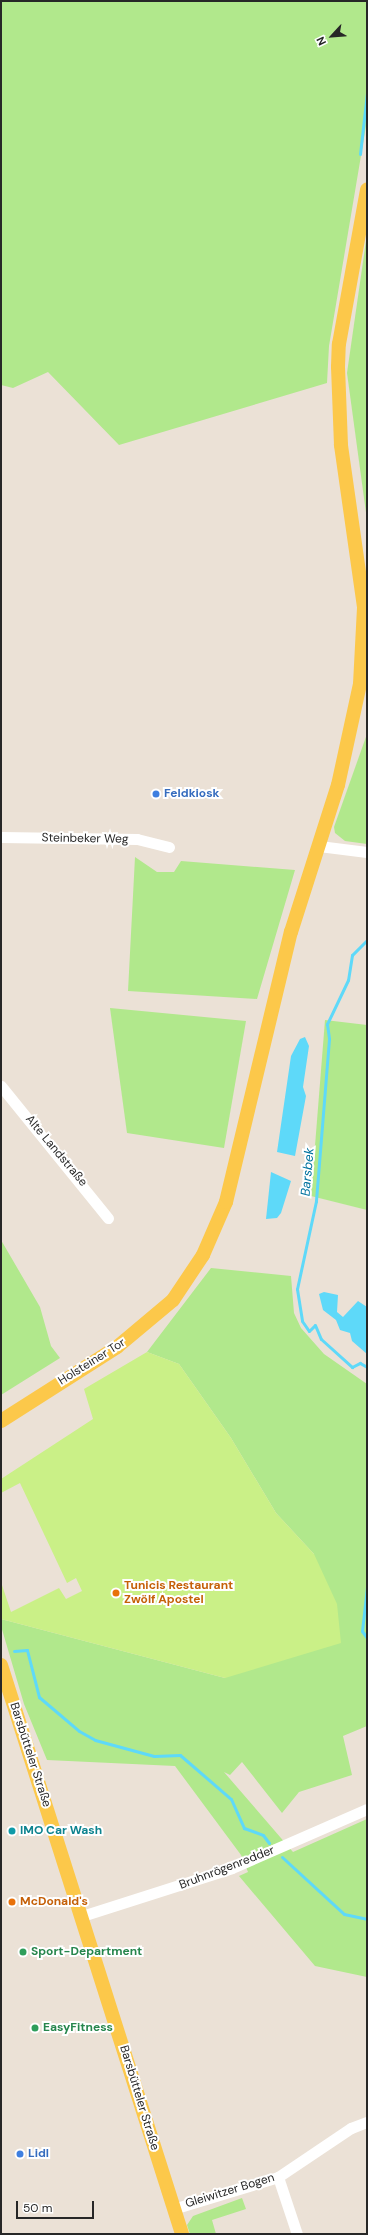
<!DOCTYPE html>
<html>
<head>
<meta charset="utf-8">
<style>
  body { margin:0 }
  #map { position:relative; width:368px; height:2235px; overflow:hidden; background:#ebe1d6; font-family:"DM Sans",sans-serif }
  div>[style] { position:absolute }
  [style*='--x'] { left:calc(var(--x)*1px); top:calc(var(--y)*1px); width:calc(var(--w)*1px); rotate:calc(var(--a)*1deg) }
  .green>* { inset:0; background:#b1e88c }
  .pitch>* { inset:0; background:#caf087 }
  .water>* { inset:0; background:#5ed9f9 }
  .stream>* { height:3px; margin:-1.5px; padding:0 1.5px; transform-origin:1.5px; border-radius:1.5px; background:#5ed9f9 }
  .minor>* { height:11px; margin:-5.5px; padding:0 5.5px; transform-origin:5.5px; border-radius:5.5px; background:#fff }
  .major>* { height:14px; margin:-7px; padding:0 7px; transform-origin:7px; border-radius:7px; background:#fcc84a }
  .dots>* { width:11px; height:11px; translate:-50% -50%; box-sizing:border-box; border:2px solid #fff; border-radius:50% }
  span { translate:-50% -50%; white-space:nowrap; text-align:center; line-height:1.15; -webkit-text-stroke:4px #fff; paint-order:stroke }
  .shop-label { font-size:12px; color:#366cbe; font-weight:700 }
  .left { translate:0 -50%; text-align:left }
  .street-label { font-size:12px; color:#272727 }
  .food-label { font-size:12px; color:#c56008; font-weight:700 }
  .culture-label { font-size:12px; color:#0d838f; font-weight:700 }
  .leisure-label { font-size:12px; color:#27864d; font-weight:700 }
  .water-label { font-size:13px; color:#02739f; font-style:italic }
  .frame { position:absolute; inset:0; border:2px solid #272727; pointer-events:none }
  .north { position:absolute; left:312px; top:16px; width:40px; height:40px; -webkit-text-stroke:3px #fff; paint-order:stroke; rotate:244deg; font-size:11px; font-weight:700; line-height:16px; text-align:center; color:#272727 }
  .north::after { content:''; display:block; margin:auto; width:14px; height:18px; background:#272727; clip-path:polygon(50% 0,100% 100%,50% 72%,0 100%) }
  .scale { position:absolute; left:16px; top:2201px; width:78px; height:18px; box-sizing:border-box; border:2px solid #272727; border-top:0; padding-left:5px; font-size:12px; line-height:14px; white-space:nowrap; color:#272727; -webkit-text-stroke:3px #fff; paint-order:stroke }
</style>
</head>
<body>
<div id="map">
  <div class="green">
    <i style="clip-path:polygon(1px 1px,367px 1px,367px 120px,329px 346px,327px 383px,119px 445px,48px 372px,13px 388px,1px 385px)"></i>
    <i style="clip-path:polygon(367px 234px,367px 520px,347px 373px)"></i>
    <i style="clip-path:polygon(367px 734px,367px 844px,345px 841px,335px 833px,334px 827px)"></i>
    <i style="clip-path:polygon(135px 857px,157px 872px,174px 872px,181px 861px,295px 870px,257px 999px,128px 991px)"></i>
    <i style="clip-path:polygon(110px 1008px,246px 1021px,224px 1148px,127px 1133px)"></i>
    <i style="clip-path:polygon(325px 1020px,367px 1025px,367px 1210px,311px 1196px)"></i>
    <i style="clip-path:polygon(1px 1240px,40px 1307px,51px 1346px,60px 1358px,1px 1395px)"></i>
    <i style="clip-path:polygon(211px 1268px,291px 1276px,294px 1313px,301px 1328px,324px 1354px,367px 1384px,367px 1726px,343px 1736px,352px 1775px,299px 1792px,282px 1813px,242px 1762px,230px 1775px,224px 1772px,293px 1852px,367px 1819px,367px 1977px,315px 1966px,239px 1876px,248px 1872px,241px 1855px,175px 1766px,47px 1760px,24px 1704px,1px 1626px,1px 1619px,225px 1678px,314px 1554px,276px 1513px,231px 1438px,179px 1364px,147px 1352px)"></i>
    <i style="clip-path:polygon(242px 2198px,246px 2209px,212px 2220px,216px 2234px,190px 2234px,187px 2225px,193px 2216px)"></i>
  </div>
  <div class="pitch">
    <i style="clip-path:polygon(147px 1352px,179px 1364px,231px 1438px,276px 1513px,314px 1554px,337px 1604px,341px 1643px,225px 1678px,1px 1619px,1px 1582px,11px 1612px,59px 1588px,66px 1599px,82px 1591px,76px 1578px,67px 1583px,20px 1483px,1px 1493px,1px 1479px,93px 1419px,84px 1389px)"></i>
  </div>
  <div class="water">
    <i style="clip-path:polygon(305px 1037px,309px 1046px,303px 1087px,306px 1096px,295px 1156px,277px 1152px,291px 1056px,300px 1039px)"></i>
    <i style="clip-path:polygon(271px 1172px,291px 1181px,281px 1213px,277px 1218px,266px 1219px)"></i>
    <i style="clip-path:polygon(324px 1292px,338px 1295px,337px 1312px,343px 1317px,358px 1301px,367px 1307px,367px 1354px,352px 1341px,350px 1333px,340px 1330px,336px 1320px,323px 1310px,319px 1294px)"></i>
  </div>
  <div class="stream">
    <i style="--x:360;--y:154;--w:61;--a:-83.5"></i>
    <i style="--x:367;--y:940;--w:21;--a:135"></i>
    <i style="--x:352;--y:955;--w:25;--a:99"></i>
    <i style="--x:348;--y:980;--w:49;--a:115.5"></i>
    <i style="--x:327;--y:1024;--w:15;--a:82"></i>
    <i style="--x:329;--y:1039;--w:163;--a:94.6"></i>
    <i style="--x:316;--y:1201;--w:90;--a:102.2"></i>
    <i style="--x:297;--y:1289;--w:32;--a:81"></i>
    <i style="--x:302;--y:1321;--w:12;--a:55"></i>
    <i style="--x:309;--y:1331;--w:8;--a:-45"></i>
    <i style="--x:315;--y:1325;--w:15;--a:67"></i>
    <i style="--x:321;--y:1339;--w:42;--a:42.1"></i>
    <i style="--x:352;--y:1367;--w:9;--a:-27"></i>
    <i style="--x:360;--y:1363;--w:8;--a:30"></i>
    <i style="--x:367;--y:1511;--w:15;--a:90"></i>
    <i style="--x:367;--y:1547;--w:11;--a:90"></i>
    <i style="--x:367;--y:1587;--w:44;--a:96.5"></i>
    <i style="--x:362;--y:1631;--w:9;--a:54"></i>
    <i style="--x:14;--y:1651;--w:13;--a:-4"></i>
    <i style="--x:27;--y:1650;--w:49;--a:75.7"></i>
    <i style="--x:39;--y:1697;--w:52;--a:40.4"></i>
    <i style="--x:79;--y:1731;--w:18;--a:29"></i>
    <i style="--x:95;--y:1740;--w:61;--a:15.2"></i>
    <i style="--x:154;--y:1756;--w:26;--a:-2"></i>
    <i style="--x:180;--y:1755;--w:67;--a:40.8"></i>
    <i style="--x:231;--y:1799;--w:32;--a:66"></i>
    <i style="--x:244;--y:1828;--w:20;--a:20"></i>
    <i style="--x:263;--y:1835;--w:10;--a:53"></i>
    <i style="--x:282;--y:1857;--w:84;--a:42.6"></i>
    <i style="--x:344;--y:1914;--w:24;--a:12"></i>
  </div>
  <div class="minor">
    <i style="--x:1;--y:837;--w:136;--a:0.8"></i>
    <i style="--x:137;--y:839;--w:33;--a:14"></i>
    <i style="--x:319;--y:846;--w:48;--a:7.1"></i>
    <i style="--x:1;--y:1086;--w:170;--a:51"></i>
    <i style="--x:82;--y:1916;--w:157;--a:-17.7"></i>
    <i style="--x:232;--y:1868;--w:147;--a:-23.6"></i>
    <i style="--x:278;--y:2177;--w:60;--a:71.6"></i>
    <i style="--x:173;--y:2209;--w:110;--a:-16.9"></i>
    <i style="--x:278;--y:2177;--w:88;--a:-33.9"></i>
    <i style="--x:351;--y:2128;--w:17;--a:-21"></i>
  </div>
  <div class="major">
    <i style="--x:1;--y:1421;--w:138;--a:-32.5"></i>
    <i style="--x:117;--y:1347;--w:73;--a:-40"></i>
    <i style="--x:173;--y:1300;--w:54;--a:-56.3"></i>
    <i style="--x:203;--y:1255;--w:58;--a:-66.5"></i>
    <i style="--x:226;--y:1202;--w:278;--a:-76.5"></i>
    <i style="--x:291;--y:932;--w:154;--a:-72.3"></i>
    <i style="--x:338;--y:785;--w:103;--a:-77.7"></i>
    <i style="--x:360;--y:684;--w:77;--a:-87"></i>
    <i style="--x:364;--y:607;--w:164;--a:-98.1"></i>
    <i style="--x:341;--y:445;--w:78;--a:-92.2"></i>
    <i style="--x:338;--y:367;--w:23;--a:-88"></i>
    <i style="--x:339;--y:344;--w:157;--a:-79.7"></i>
    <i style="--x:1;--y:1665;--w:597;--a:72.35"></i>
  </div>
  <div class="dots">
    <i style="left:156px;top:794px;background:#3f7fe0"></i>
    <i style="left:116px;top:1593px;background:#e8710a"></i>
    <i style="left:12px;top:1831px;background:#0f9aa8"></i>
    <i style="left:12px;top:1902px;background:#e8710a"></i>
    <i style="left:23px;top:1952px;background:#2e9e5b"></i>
    <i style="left:35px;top:2028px;background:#2e9e5b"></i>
    <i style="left:20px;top:2154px;background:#3f7fe0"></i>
  </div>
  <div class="shop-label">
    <span class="left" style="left:164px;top:794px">Feldkiosk</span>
    <span class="left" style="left:28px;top:2154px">Lidl</span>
  </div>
  <div class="street-label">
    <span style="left:85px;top:839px;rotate:1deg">Steinbeker Weg</span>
    <span style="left:56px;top:1151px;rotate:50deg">Alte Landstraße</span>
    <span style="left:92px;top:1362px;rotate:-32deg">Holsteiner Tor</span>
    <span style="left:30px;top:1755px;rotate:72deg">Barsbütteler Straße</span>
    <span style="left:227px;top:1868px;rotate:-21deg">Bruhnrögenredder</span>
    <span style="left:139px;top:2098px;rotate:73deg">Barsbütteler Straße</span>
    <span style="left:230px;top:2191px;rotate:-17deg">Gleiwitzer Bogen</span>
  </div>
  <div class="food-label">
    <span class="left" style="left:124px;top:1593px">Tunicis Restaurant<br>Zwölf Apostel</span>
    <span class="left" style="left:20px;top:1902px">McDonald's</span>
  </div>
  <div class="culture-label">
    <span class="left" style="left:20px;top:1831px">IMO Car Wash</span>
  </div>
  <div class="leisure-label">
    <span class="left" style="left:31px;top:1952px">Sport-Department</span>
    <span class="left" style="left:43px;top:2028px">EasyFitness</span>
  </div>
  <div class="water-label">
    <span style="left:308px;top:1172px;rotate:-85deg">Barsbek</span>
  </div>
  <div class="frame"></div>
  <div class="north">N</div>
  <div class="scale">50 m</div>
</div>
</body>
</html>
